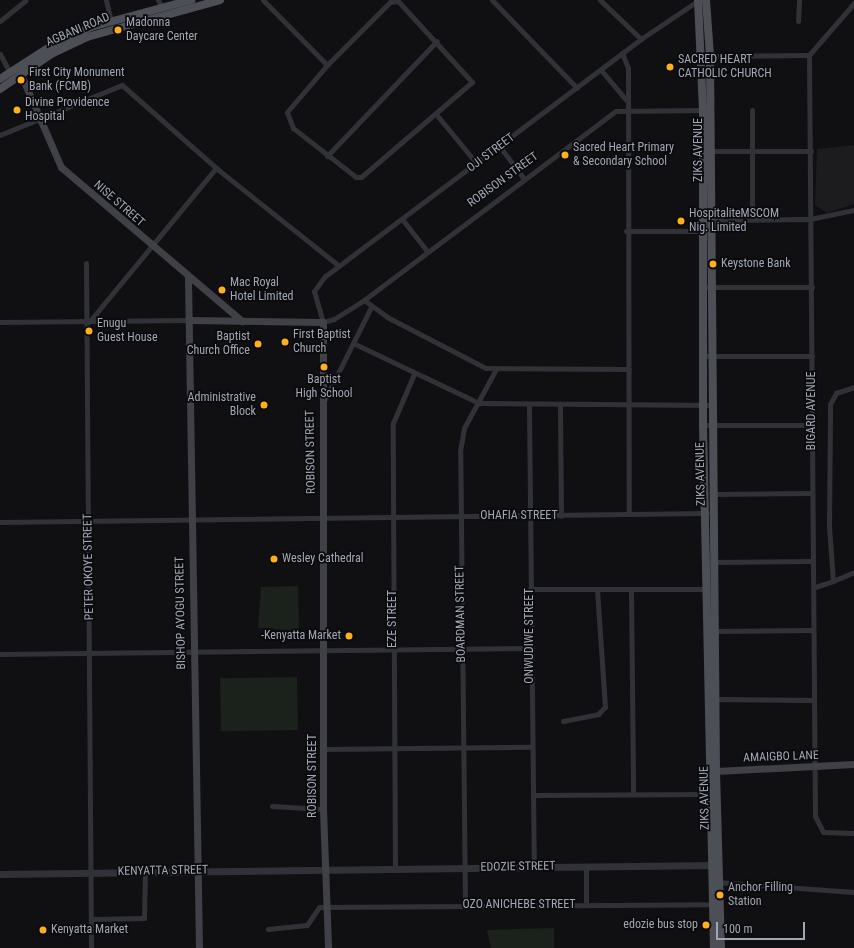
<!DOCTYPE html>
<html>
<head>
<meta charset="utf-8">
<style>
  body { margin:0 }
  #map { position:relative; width:854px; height:948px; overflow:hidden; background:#101012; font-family:"Roboto Condensed",sans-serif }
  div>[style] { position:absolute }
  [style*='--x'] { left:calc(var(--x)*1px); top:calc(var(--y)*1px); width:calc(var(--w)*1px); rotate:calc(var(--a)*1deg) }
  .built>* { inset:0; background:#1c1c1f }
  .green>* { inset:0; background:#1a221b; transform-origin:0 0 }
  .minor>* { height:5px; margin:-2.5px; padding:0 2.5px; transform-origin:2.5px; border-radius:2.5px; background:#313237 }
  .tertiary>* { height:7px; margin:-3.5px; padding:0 3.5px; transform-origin:3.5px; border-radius:3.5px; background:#313237 }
  .secondary>* { height:7px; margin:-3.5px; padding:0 3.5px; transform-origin:3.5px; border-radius:3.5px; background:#3f4147 }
  .primary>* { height:8px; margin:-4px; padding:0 4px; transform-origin:4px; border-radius:4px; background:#4d4f57 }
  .dots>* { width:11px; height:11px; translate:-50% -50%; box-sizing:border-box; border:2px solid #0b0b0d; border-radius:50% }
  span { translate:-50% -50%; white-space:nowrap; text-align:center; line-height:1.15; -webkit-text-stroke:3.5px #0b0b0d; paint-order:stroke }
  .poi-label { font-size:12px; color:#a0a7b4 }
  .left { translate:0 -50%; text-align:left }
  .right { translate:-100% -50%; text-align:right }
  .street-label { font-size:12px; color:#a0a7b4 }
  .scale { position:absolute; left:716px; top:922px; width:89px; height:18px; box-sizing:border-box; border:2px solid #a0a7b4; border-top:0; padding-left:5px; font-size:12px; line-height:14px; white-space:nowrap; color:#a0a7b4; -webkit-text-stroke:3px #0b0b0d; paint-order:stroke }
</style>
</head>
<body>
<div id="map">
  <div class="built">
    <i style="clip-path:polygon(854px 145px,854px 204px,827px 213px,815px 205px,817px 149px)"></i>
  </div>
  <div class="green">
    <i style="clip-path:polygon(298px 586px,299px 631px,258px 628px,261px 587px)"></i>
    <i style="left:297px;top:677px;width:53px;height:77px;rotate:89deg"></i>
    <i style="clip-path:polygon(554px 928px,554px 948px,491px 948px,487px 930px)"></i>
  </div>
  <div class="minor">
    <i style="--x:106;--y:0;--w:22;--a:77"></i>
    <i style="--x:158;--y:0;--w:8;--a:60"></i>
    <i style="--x:263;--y:0;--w:91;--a:45.4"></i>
    <i style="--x:492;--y:0;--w:122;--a:46"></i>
    <i style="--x:600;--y:0;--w:57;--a:43.6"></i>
    <i style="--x:699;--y:0;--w:70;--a:146.1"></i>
    <i style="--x:641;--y:39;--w:395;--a:143.1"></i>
    <i style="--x:325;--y:276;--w:19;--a:126"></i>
    <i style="--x:314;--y:291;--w:32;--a:74"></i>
    <i style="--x:323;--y:322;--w:11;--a:-15"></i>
    <i style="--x:334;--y:319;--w:36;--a:-32"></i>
    <i style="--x:364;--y:300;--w:315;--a:-36.9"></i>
    <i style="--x:616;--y:111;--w:89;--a:-0.6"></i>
    <i style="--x:398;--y:1;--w:110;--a:47.6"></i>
    <i style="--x:472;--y:82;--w:146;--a:139.4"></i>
    <i style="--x:361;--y:177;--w:5;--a:180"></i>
    <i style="--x:356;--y:177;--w:80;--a:-142.1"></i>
    <i style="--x:293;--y:128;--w:17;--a:-111"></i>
    <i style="--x:287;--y:112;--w:62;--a:-49.6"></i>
    <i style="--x:327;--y:65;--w:89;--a:-45"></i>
    <i style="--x:390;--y:2;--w:8;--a:-7"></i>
    <i style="--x:0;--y:21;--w:33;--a:-39"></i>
    <i style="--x:798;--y:21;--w:21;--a:-87"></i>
    <i style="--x:622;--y:53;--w:16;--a:68"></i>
    <i style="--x:628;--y:68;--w:446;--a:89.9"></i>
    <i style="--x:0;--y:54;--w:21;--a:62"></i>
    <i style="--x:809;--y:55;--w:761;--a:89.55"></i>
    <i style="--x:815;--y:816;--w:18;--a:63"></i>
    <i style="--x:823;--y:832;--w:31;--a:2"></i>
    <i style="--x:809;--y:55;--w:69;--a:-49.1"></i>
    <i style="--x:702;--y:56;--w:107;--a:-0.5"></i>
    <i style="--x:601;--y:70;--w:40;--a:50"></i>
    <i style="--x:752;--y:110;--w:108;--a:90"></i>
    <i style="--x:436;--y:114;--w:65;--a:50.6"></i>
    <i style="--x:0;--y:135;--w:132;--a:-22.3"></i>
    <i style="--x:122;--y:85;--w:125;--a:41.4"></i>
    <i style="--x:216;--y:168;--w:157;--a:38.5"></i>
    <i style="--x:500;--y:147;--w:40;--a:53"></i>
    <i style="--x:708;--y:151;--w:103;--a:0"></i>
    <i style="--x:327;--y:156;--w:159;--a:-46.3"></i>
    <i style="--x:402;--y:219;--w:39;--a:52"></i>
    <i style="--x:710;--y:220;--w:100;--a:-0.6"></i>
    <i style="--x:810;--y:219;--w:45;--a:-11.6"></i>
    <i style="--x:626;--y:231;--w:79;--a:0"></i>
    <i style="--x:86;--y:263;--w:685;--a:89.58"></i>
    <i style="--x:703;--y:287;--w:109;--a:0"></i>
    <i style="--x:364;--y:300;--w:29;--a:36"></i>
    <i style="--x:387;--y:317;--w:111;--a:27.3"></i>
    <i style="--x:486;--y:368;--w:143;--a:0.4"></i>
    <i style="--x:0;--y:322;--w:190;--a:-0.6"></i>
    <i style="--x:89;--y:322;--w:200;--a:-50.5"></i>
    <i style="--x:353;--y:343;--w:140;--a:25.5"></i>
    <i style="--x:479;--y:403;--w:233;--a:0.5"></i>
    <i style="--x:703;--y:356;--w:109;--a:0"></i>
    <i style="--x:324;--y:401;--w:105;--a:-63.4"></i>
    <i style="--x:529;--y:406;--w:461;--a:89.4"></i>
    <i style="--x:560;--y:406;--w:110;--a:89.5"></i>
    <i style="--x:703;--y:425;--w:109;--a:0"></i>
    <i style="--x:714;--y:494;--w:98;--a:-0.6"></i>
    <i style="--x:0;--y:522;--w:707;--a:-0.73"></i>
    <i style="--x:712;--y:562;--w:101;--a:-0.6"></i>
    <i style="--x:833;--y:581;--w:23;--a:-23"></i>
    <i style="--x:815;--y:587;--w:19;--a:-18"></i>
    <i style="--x:833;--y:581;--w:55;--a:-94.2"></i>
    <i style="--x:829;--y:526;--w:122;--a:-89.5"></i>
    <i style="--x:830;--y:404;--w:13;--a:-61"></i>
    <i style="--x:836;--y:393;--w:19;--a:-18"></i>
    <i style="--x:530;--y:589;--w:177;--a:0"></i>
    <i style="--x:631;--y:589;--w:204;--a:89.4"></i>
    <i style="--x:712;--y:631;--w:101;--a:-0.6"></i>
    <i style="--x:0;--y:654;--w:530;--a:-0.65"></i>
    <i style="--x:713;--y:699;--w:101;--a:0.6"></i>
    <i style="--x:563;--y:721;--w:36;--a:-11"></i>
    <i style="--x:598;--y:714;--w:10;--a:-45"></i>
    <i style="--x:605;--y:707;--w:118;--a:-93.9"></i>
    <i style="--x:324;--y:749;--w:208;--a:-0.6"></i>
    <i style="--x:533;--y:795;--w:179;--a:-0.3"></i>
    <i style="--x:272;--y:806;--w:51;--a:3.4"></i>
    <i style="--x:586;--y:867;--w:38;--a:90"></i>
    <i style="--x:395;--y:868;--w:445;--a:-90.3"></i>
    <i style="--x:393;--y:423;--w:53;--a:-66.8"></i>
    <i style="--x:717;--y:882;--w:137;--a:4.2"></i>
    <i style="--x:465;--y:906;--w:455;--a:-90.6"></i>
    <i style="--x:460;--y:451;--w:23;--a:-80"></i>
    <i style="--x:464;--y:428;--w:67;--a:-61.5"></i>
    <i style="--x:92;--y:919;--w:52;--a:-1.1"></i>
    <i style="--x:144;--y:918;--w:47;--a:-88.8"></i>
    <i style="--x:268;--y:929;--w:39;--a:-6"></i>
    <i style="--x:307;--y:925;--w:22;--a:-56"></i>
    <i style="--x:319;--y:907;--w:397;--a:-0.4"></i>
  </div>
  <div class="tertiary">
    <i style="--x:0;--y:874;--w:717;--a:-0.72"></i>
  </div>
  <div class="secondary">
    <i style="--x:19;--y:70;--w:106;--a:66.6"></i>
    <i style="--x:61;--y:167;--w:238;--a:40.4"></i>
    <i style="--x:188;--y:278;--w:670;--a:89.06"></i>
    <i style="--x:190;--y:320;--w:133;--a:0.9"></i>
    <i style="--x:323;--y:322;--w:487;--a:90"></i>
    <i style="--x:323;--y:809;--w:139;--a:87.9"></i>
    <i style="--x:716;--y:771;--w:138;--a:-2.9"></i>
  </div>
  <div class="primary">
    <i style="--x:698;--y:0;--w:110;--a:87.4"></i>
    <i style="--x:703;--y:110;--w:315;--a:90"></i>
    <i style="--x:703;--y:425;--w:523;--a:88.8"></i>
    <i style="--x:706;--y:0;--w:56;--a:85.9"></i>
    <i style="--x:710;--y:56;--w:715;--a:89.52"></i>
    <i style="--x:716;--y:771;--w:177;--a:88.4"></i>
    <i style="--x:0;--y:79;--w:63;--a:-32.7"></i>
    <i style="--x:53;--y:45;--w:42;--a:-25.3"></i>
    <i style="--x:91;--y:27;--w:104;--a:-15.1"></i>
    <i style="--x:0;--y:89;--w:64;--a:-34.2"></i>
    <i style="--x:53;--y:53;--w:38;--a:-25"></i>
    <i style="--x:87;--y:37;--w:138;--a:-15.5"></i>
  </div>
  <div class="dots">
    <i style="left:118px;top:30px;background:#ffaf1b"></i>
    <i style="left:670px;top:67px;background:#ffaf1b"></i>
    <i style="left:21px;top:80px;background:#ffaf1b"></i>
    <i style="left:17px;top:110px;background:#ffaf1b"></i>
    <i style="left:565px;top:155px;background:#ffaf1b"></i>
    <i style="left:681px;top:221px;background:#ffaf1b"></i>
    <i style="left:713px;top:264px;background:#ffaf1b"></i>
    <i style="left:222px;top:290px;background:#ffaf1b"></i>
    <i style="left:89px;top:331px;background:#ffaf1b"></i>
    <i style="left:285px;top:342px;background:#ffaf1b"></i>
    <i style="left:258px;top:344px;background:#ffaf1b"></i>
    <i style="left:324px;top:367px;background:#ffaf1b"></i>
    <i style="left:264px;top:405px;background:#ffaf1b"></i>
    <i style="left:274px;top:559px;background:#ffaf1b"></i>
    <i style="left:349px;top:636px;background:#ffaf1b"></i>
    <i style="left:720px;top:895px;background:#ffaf1b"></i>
    <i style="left:706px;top:925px;background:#ffaf1b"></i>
    <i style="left:43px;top:930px;background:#ffaf1b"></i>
  </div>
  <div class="poi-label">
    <span class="left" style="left:126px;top:30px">Madonna<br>Daycare Center</span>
    <span class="left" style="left:678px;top:67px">SACRED HEART<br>CATHOLIC CHURCH</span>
    <span class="left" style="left:29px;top:80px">First City Monument<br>Bank (FCMB)</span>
    <span class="left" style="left:25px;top:110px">Divine Providence<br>Hospital</span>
    <span class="left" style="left:573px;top:155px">Sacred Heart Primary<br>&amp; Secondary School</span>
    <span class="left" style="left:689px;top:221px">HospitaliteMSCOM<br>Nig. Limited</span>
    <span class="left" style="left:721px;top:264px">Keystone Bank</span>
    <span class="left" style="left:230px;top:290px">Mac Royal<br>Hotel Limited</span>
    <span class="left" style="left:97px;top:331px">Enugu<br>Guest House</span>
    <span class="left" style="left:293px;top:342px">First Baptist<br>Church</span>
    <span class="right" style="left:250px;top:344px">Baptist<br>Church Office</span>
    <span style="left:324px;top:387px">Baptist<br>High School</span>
    <span class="right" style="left:256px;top:405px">Administrative<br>Block</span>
    <span class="left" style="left:282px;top:559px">Wesley Cathedral</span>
    <span class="right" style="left:341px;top:636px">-Kenyatta Market</span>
    <span class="left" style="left:728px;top:895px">Anchor Filling<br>Station</span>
    <span class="right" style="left:698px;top:925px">edozie bus stop</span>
    <span class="left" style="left:51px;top:930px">Kenyatta Market</span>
  </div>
  <div class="street-label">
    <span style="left:78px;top:30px;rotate:-23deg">AGBANI ROAD</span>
    <span style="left:699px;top:150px;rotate:-90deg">ZIKS AVENUE</span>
    <span style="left:491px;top:153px;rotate:-37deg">OJI STREET</span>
    <span style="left:503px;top:180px;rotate:-36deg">ROBISON STREET</span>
    <span style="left:119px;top:204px;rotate:41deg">NISE STREET</span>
    <span style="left:812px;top:411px;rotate:-90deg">BIGARD AVENUE</span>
    <span style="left:311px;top:452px;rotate:-91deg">ROBISON STREET</span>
    <span style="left:701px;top:474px;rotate:-91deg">ZIKS AVENUE</span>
    <span style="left:519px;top:516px">OHAFIA STREET</span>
    <span style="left:89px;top:567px;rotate:-91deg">PETER OKOYE STREET</span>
    <span style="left:181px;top:613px;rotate:-91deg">BISHOP AYOGU STREET</span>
    <span style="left:461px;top:614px;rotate:-91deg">BOARDMAN STREET</span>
    <span style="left:393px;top:619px;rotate:-90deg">EZE STREET</span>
    <span style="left:530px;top:636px;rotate:-90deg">ONWUDIWE STREET</span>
    <span style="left:781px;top:757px;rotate:-2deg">AMAIGBO LANE</span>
    <span style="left:313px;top:776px;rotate:-90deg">ROBISON STREET</span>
    <span style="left:705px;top:798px;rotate:-91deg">ZIKS AVENUE</span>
    <span style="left:518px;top:867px;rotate:-1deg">EDOZIE STREET</span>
    <span style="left:163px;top:871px;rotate:-1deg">KENYATTA STREET</span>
    <span style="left:519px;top:905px">OZO ANICHEBE STREET</span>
  </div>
  <div class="scale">100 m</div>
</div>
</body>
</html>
